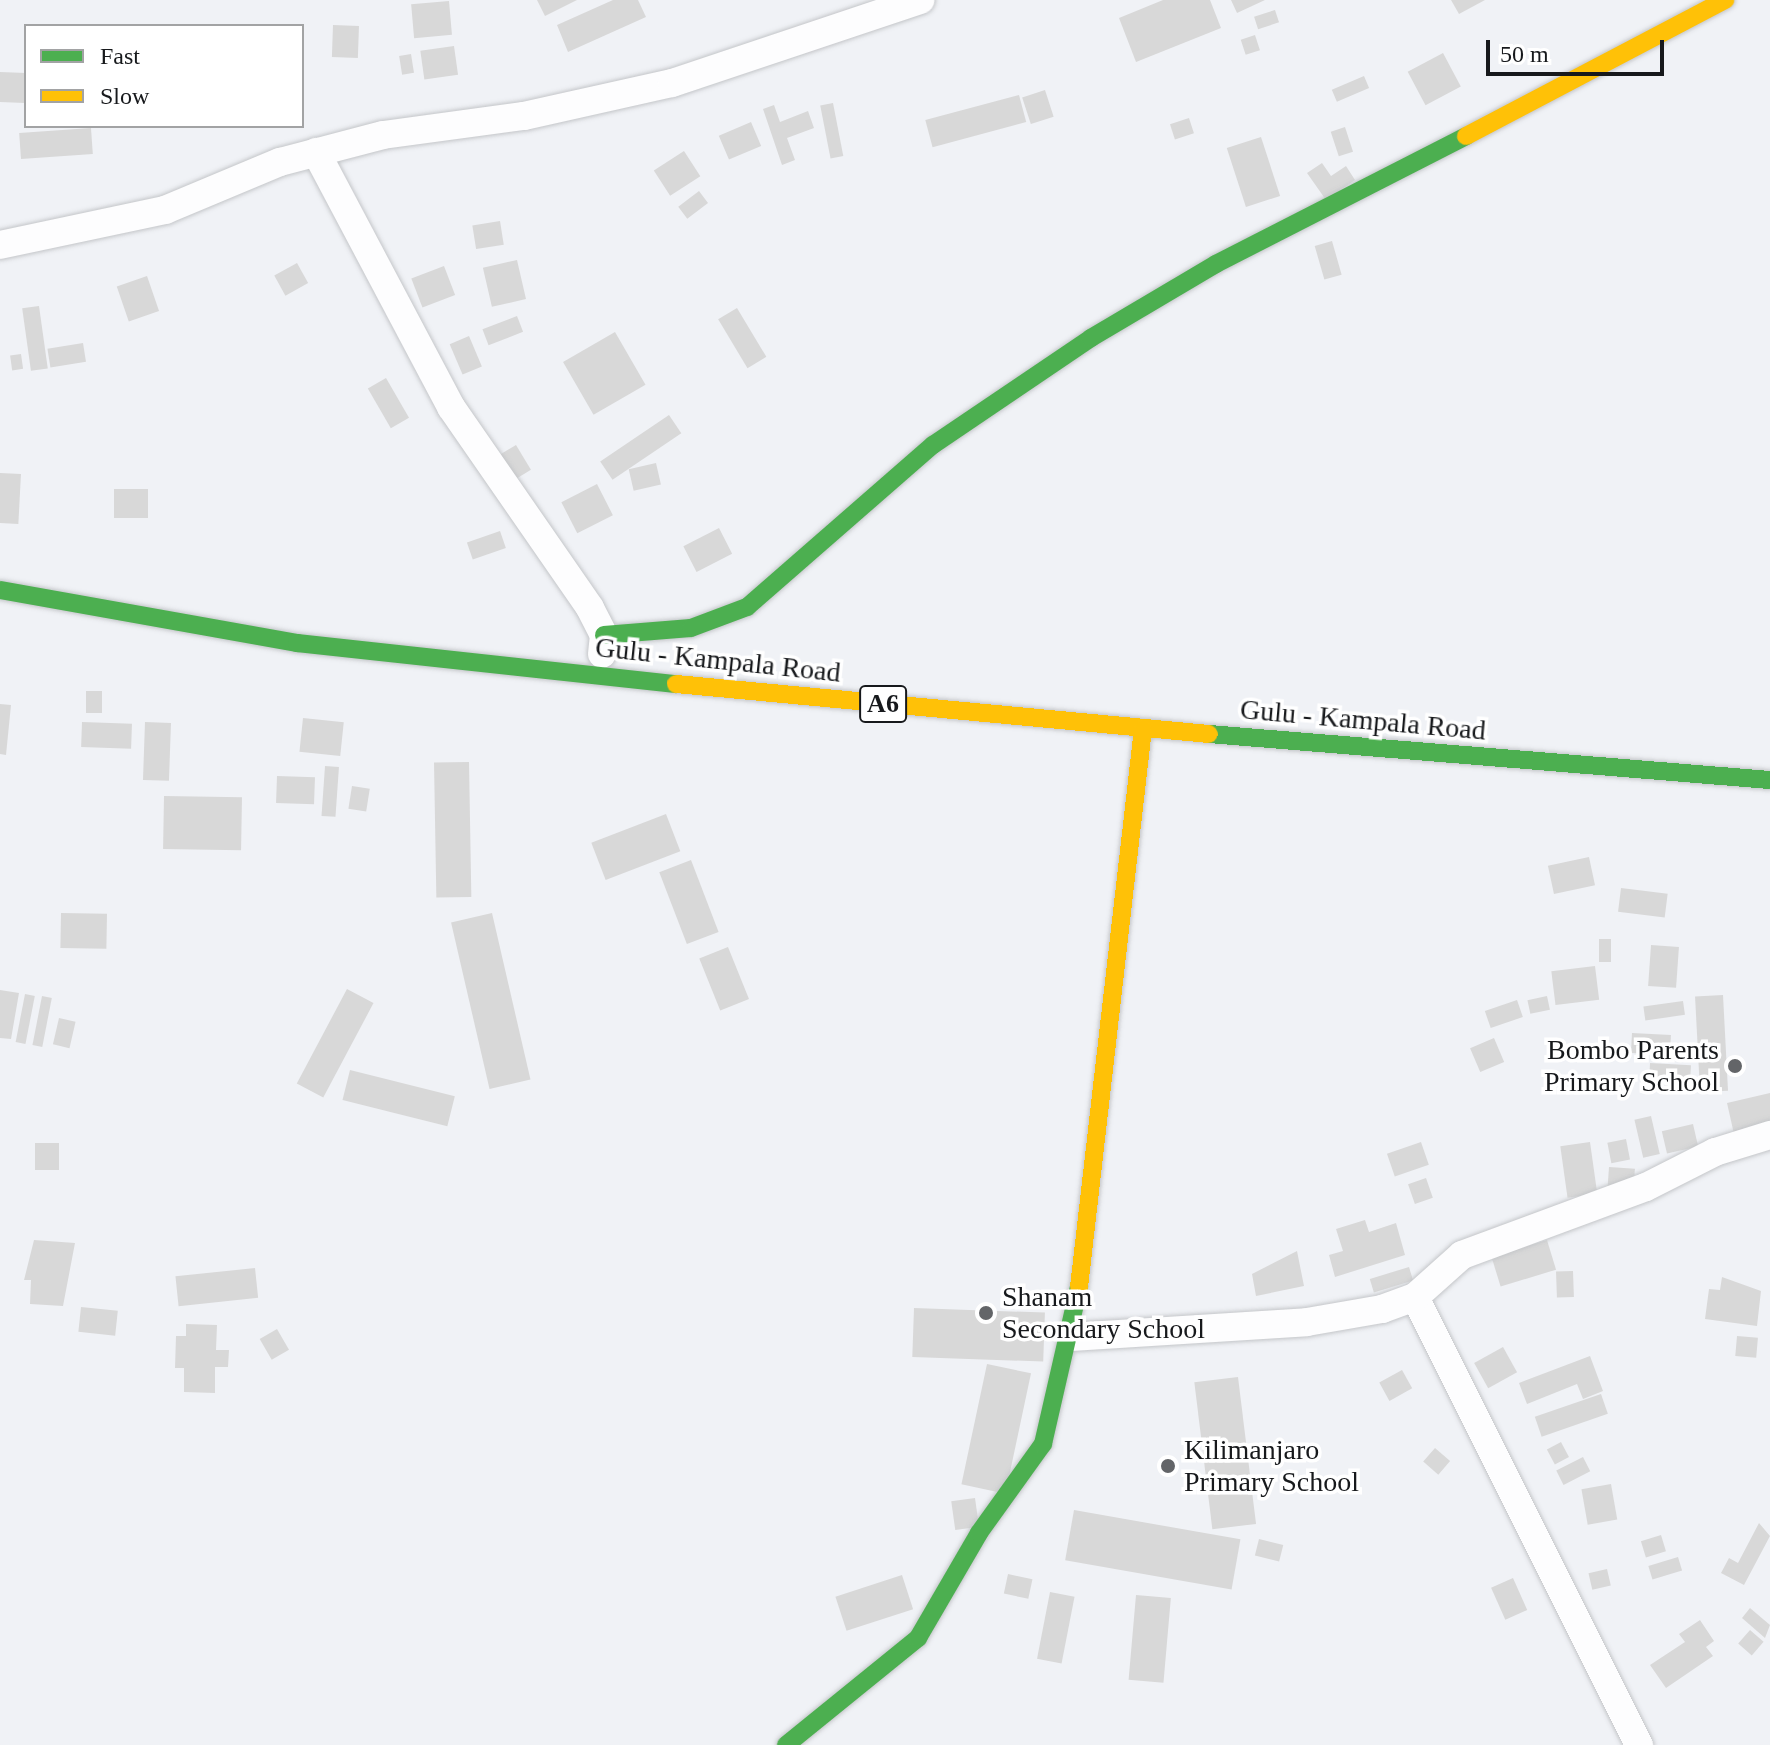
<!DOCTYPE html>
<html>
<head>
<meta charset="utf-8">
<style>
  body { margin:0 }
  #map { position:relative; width:1770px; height:1745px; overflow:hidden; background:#f0f2f6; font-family:Georgia,serif }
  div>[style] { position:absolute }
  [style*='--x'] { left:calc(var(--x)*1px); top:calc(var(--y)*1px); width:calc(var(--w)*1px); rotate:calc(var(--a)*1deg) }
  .building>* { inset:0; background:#d8d8d8; transform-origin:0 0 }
  .roads { filter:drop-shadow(0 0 2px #c4c6c9) drop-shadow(0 0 2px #c4c6c9) }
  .street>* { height:28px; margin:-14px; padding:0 14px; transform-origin:14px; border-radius:14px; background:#fdfdfe }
  .fast>* { height:18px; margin:-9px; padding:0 9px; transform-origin:9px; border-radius:9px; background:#4caf50 }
  .slow>* { height:18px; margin:-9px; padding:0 9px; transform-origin:9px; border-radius:9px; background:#ffc107 }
  .dots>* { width:22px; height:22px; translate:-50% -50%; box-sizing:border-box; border:4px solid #fff; border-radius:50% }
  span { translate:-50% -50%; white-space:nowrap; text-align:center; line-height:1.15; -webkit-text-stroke:7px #fff; paint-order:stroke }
  .shield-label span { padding:2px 6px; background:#fff; border:2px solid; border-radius:6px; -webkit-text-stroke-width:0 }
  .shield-label { font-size:26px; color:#17191c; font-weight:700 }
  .street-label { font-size:28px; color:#17191c }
  .poi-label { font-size:28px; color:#17191c }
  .right { translate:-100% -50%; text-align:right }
  .left { translate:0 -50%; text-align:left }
  .legend { position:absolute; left:24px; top:24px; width:280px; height:104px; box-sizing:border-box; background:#fff; border:2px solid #a2a3a4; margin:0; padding:10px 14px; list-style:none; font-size:24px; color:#17191c }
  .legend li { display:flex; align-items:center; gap:16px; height:40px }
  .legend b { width:40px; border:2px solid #a2a3a4 }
  .scale { position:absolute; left:1486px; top:40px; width:178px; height:36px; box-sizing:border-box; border:4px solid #17191c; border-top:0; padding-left:10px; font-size:24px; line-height:28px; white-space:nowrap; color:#17191c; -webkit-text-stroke:6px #fff; paint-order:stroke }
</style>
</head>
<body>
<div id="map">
  <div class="building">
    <i style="clip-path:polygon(537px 0,577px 0,545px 16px)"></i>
    <i style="clip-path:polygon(613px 0,638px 0,646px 17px,568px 52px,557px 25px)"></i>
    <i style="clip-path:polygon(1163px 0,1210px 0,1221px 28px,1136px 62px,1119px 18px)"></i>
    <i style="clip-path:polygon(1231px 0,1265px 0,1237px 13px)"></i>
    <i style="clip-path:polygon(1451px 0,1485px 0,1459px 14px)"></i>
    <i style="left:449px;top:1px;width:34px;height:38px;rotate:85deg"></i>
    <i style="left:1275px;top:10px;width:13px;height:22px;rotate:72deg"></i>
    <i style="left:333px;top:25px;width:26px;height:32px;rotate:2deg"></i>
    <i style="left:1255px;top:35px;width:16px;height:15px;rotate:72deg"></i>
    <i style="left:454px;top:46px;width:29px;height:34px;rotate:82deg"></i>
    <i style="left:1443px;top:53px;width:38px;height:40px;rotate:62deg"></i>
    <i style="left:411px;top:54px;width:19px;height:12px;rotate:81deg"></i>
    <i style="left:0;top:72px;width:26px;height:30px;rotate:2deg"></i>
    <i style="left:1364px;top:76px;width:13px;height:35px;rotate:67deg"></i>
    <i style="left:1045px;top:90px;width:28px;height:24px;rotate:72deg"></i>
    <i style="left:1019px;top:95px;width:28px;height:97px;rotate:75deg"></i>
    <i style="left:833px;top:103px;width:54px;height:13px;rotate:79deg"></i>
    <i style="clip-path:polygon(774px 105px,780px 122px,808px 111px,814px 128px,787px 138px,795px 160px,782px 165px,763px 109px)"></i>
    <i style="left:1189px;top:118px;width:16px;height:20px;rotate:72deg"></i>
    <i style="left:751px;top:122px;width:26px;height:35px;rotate:67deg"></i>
    <i style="left:1345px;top:127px;width:26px;height:15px;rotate:72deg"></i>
    <i style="left:91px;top:128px;width:26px;height:72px;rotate:86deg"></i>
    <i style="left:1261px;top:137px;width:62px;height:36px;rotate:72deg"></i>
    <i style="left:684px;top:151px;width:30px;height:36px;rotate:57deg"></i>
    <i style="clip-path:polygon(1322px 163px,1331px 176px,1346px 166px,1355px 180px,1326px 200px,1307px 173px)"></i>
    <i style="left:699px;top:191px;width:15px;height:26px;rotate:53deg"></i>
    <i style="left:500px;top:221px;width:24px;height:28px;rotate:81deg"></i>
    <i style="left:1332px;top:241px;width:35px;height:18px;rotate:74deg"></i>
    <i style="left:517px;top:260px;width:40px;height:35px;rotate:77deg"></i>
    <i style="left:297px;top:263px;width:23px;height:26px;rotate:61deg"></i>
    <i style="left:444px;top:266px;width:31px;height:35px;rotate:69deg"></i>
    <i style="left:147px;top:276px;width:37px;height:32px;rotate:71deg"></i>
    <i style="left:39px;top:306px;width:63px;height:17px;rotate:82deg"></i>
    <i style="left:737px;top:308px;width:57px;height:22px;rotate:59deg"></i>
    <i style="left:517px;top:316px;width:17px;height:37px;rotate:69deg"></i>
    <i style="left:615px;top:332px;width:61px;height:60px;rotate:60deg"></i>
    <i style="left:469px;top:336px;width:33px;height:21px;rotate:67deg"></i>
    <i style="left:83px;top:343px;width:19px;height:36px;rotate:81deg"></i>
    <i style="left:21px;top:354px;width:15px;height:11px;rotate:82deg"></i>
    <i style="left:386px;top:378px;width:46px;height:21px;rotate:60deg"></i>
    <i style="left:669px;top:415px;width:22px;height:83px;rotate:56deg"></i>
    <i style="left:516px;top:445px;width:29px;height:28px;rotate:59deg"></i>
    <i style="left:656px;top:463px;width:22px;height:28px;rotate:77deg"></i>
    <i style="left:0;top:473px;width:21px;height:50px;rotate:3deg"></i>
    <i style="left:597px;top:484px;width:35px;height:40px;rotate:63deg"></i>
    <i style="left:114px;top:489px;width:34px;height:29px"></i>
    <i style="left:719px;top:528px;width:29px;height:40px;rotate:63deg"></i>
    <i style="left:500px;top:531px;width:18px;height:35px;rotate:71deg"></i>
    <i style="left:86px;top:691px;width:16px;height:22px"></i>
    <i style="clip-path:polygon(0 704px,11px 705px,6px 755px,0 754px)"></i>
    <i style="left:303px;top:718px;width:41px;height:34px;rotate:6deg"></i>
    <i style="left:82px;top:722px;width:50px;height:25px;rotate:2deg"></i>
    <i style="left:145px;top:722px;width:26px;height:58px;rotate:2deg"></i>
    <i style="left:469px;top:762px;width:135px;height:35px;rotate:89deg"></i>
    <i style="left:325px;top:766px;width:14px;height:50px;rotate:4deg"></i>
    <i style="left:277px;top:776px;width:38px;height:27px;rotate:2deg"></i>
    <i style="left:352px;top:786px;width:18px;height:23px;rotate:9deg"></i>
    <i style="left:164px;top:796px;width:78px;height:53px;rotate:1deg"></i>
    <i style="left:666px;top:814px;width:40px;height:80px;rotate:69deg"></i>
    <i style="left:1589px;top:857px;width:29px;height:42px;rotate:78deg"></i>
    <i style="left:691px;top:860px;width:77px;height:34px;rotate:69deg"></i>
    <i style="left:1621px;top:888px;width:47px;height:24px;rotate:7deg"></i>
    <i style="left:61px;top:913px;width:46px;height:35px;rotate:1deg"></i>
    <i style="left:492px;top:913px;width:171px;height:42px;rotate:77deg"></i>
    <i style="left:1599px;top:939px;width:12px;height:23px"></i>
    <i style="left:1651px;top:945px;width:28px;height:41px;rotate:4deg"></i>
    <i style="left:728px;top:947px;width:56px;height:31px;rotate:68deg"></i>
    <i style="left:1595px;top:966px;width:34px;height:44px;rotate:83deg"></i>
    <i style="left:347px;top:989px;width:30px;height:107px;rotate:28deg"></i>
    <i style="clip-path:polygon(0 990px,19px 993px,11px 1039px,0 1038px)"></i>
    <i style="left:25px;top:994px;width:10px;height:49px;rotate:11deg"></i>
    <i style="left:1723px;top:995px;width:96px;height:28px;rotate:87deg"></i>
    <i style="left:42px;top:996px;width:10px;height:50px;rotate:11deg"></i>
    <i style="left:1547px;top:996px;width:14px;height:20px;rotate:78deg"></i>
    <i style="left:1517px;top:1000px;width:18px;height:34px;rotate:71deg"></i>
    <i style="left:1683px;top:1001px;width:14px;height:40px;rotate:82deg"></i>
    <i style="left:59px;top:1018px;width:17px;height:27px;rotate:13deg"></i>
    <i style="left:1632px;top:1033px;width:39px;height:20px;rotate:3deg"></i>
    <i style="left:1494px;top:1038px;width:26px;height:26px;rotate:67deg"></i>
    <i style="left:1650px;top:1063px;width:41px;height:19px;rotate:3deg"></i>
    <i style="left:350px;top:1070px;width:108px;height:31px;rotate:14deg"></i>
    <i style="clip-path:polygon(1770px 1093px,1770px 1126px,1734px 1134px,1727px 1103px)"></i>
    <i style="left:1651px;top:1116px;width:39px;height:17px;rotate:77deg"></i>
    <i style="left:1693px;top:1124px;width:23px;height:32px;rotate:77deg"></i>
    <i style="left:1626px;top:1139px;width:21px;height:19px;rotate:79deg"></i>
    <i style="left:1421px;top:1142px;width:24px;height:36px;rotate:71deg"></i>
    <i style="left:1590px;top:1142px;width:52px;height:30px;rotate:82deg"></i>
    <i style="left:35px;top:1143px;width:24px;height:27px"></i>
    <i style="left:1609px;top:1167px;width:26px;height:20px;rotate:4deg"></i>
    <i style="left:1426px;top:1178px;width:21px;height:19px;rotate:71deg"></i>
    <i style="clip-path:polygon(1365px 1220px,1369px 1232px,1396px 1223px,1405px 1255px,1335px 1277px,1329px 1255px,1343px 1251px,1336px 1229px)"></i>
    <i style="clip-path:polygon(34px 1240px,75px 1243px,63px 1306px,30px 1304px,31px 1280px,24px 1280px)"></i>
    <i style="left:1547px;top:1240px;width:31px;height:58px;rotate:73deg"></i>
    <i style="clip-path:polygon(1297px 1251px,1304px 1286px,1256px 1296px,1252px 1274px)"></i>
    <i style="left:1409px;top:1267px;width:14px;height:41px;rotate:73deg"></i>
    <i style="left:255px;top:1268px;width:30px;height:80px;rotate:84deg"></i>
    <i style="left:1573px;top:1271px;width:26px;height:17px;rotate:88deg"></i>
    <i style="clip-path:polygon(1722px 1277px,1761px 1291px,1757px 1326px,1705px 1319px,1709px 1289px,1720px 1290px)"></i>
    <i style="left:81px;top:1307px;width:37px;height:25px;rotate:6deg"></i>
    <i style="left:914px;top:1308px;width:131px;height:49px;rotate:2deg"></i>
    <i style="clip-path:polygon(186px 1324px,217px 1325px,216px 1350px,229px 1350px,228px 1367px,215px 1367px,215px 1393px,184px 1392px,184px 1368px,175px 1368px,176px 1336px,186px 1336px)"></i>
    <i style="left:277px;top:1329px;width:24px;height:20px;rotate:60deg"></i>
    <i style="left:1737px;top:1336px;width:21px;height:20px;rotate:5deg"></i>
    <i style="left:1503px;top:1347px;width:29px;height:33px;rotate:61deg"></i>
    <i style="clip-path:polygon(1590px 1356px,1603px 1391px,1583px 1399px,1577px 1384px,1527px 1404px,1519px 1383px)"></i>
    <i style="left:987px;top:1364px;width:45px;height:123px;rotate:12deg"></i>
    <i style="left:1402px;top:1370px;width:21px;height:26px;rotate:61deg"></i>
    <i style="left:1238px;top:1377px;width:148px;height:44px;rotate:83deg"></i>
    <i style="left:1601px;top:1394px;width:21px;height:70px;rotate:71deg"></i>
    <i style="left:1561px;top:1442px;width:17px;height:16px;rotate:62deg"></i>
    <i style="left:1435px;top:1448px;width:20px;height:18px;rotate:41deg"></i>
    <i style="left:1583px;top:1457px;width:16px;height:30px;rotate:63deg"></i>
    <i style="left:1611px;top:1484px;width:36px;height:30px;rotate:80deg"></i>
    <i style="left:975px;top:1498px;width:29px;height:24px;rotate:82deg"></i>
    <i style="left:1074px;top:1510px;width:169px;height:51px;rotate:10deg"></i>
    <i style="clip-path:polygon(1759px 1523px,1770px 1536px,1744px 1585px,1721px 1573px,1729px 1558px,1738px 1563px)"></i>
    <i style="left:1661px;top:1535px;width:17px;height:21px;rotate:73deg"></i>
    <i style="left:1259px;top:1539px;width:25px;height:17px;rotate:14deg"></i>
    <i style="left:1678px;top:1557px;width:14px;height:31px;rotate:73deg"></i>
    <i style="left:1607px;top:1569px;width:17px;height:19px;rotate:77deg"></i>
    <i style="left:1008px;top:1574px;width:25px;height:20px;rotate:12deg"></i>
    <i style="left:902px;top:1575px;width:36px;height:70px;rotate:72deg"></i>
    <i style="left:1513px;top:1578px;width:35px;height:24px;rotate:66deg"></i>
    <i style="left:1050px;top:1592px;width:25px;height:68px;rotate:11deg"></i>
    <i style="left:1136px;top:1595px;width:35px;height:85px;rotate:5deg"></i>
    <i style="clip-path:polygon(1750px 1608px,1770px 1625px,1765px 1638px,1742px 1618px)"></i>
    <i style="clip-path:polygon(1700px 1620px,1714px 1641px,1706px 1647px,1713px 1656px,1666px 1688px,1650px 1665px,1685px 1642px,1679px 1634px)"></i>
    <i style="left:1750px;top:1630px;width:18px;height:18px;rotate:41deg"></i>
  </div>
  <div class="roads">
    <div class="street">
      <i style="--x:316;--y:152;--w:289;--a:62.1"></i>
      <i style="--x:451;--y:407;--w:244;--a:55.3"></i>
      <i style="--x:590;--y:608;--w:30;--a:63"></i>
      <i style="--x:604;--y:635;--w:19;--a:96"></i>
      <i style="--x:0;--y:245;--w:169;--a:-12"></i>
      <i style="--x:165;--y:210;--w:125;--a:-22.7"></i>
      <i style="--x:280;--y:162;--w:106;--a:-14.7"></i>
      <i style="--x:383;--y:135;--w:142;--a:-7.7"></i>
      <i style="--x:524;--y:116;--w:152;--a:-12.6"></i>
      <i style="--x:672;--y:83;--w:262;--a:-18.5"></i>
      <i style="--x:1415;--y:1297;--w:501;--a:63.43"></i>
      <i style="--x:1071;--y:1337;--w:236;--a:-3.6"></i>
      <i style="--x:1307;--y:1322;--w:76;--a:-9.8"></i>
      <i style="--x:1382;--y:1309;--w:35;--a:-20"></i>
      <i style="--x:1415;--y:1297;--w:63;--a:-41.8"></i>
      <i style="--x:1462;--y:1255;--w:196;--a:-20.3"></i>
      <i style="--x:1646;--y:1187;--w:77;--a:-26.9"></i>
      <i style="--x:1715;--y:1152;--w:58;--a:-17.2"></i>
    </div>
    <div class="fast">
      <i style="--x:0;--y:590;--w:302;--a:10.1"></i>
      <i style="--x:297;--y:643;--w:381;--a:6.2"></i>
      <i style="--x:604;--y:635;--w:87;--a:-4.6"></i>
      <i style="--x:691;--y:628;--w:60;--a:-20.6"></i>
      <i style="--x:747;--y:607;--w:247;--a:-41.1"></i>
      <i style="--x:933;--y:445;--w:191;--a:-34.1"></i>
      <i style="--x:1091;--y:338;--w:145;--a:-30.6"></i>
      <i style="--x:1216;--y:264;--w:281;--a:-27.1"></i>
      <i style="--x:1209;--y:734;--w:563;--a:4.69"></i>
      <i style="--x:786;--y:1745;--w:170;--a:-39"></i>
      <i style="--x:918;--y:1638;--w:121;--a:-59.8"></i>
      <i style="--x:979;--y:1533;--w:110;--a:-54.3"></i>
      <i style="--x:1043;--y:1444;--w:161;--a:-77.1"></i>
    </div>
    <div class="slow">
      <i style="--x:1466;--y:136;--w:293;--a:-27.7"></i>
      <i style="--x:676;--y:684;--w:535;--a:5.36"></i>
      <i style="--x:1079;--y:1287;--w:562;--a:-83.46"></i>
    </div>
  </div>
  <div class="dots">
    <i style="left:1735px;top:1066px;background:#636568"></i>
    <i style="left:986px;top:1313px;background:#636568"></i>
    <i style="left:1168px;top:1466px;background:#636568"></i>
  </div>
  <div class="shield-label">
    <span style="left:883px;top:704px">A6</span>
  </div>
  <div class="street-label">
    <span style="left:718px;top:660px;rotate:6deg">Gulu - Kampala Road</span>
    <span style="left:1363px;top:720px;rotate:5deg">Gulu - Kampala Road</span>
  </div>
  <div class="poi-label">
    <span class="right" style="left:1719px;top:1066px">Bombo Parents<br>Primary School</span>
    <span class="left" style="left:1002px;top:1313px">Shanam<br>Secondary School</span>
    <span class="left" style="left:1184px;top:1466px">Kilimanjaro<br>Primary School</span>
  </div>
  <ul class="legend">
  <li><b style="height:10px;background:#4caf50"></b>Fast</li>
  <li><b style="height:10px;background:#ffc107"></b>Slow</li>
  </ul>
  <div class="scale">50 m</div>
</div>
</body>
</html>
